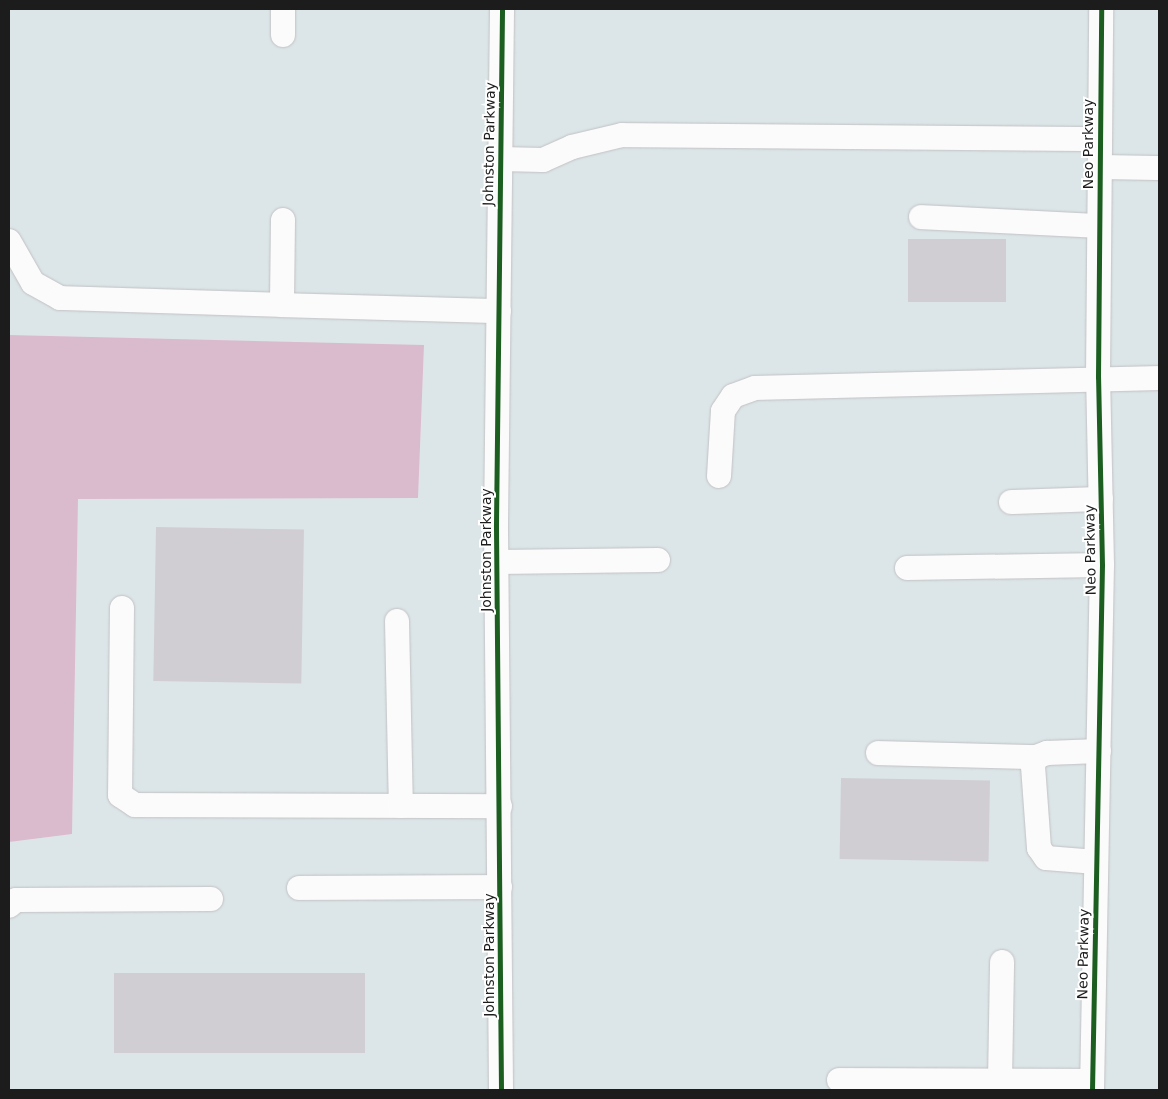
<!DOCTYPE html>
<html>
<head>
<meta charset="utf-8">
<style>
  body { margin:0 }
  #map { position:relative; width:1168px; height:1099px; overflow:hidden; background:#e8e5eb; font-family:"DejaVu Sans",sans-serif }
  div>[style] { position:absolute }
  [style*='--x'] { left:calc(var(--x)*1px); top:calc(var(--y)*1px); width:calc(var(--w)*1px); rotate:calc(var(--a)*1deg) }
  .industrial>* { inset:0; background:#dce6e8 }
  .forest>* { inset:0; background:#dabacd }
  .building>* { inset:0; background:#d0ced3; transform-origin:0 0 }
  .roads { filter:drop-shadow(0 0 1px #c2c1c3) drop-shadow(0 0 1px #c2c1c3) }
  .minor>* { height:24px; margin:-12px; padding:0 12px; transform-origin:12px; border-radius:12px; background:#fcfbfc }
  .cycleway>* { height:5px; margin:-2.5px; padding:0 2.5px; transform-origin:2.5px; border-radius:2.5px; background:#1b5e20 }
  span { translate:-50% -50%; white-space:nowrap; text-align:center; line-height:1.15; -webkit-text-stroke:4px #fff; paint-order:stroke }
  .street-label { font-size:14px; color:#1c1c1c }
  .frame { position:absolute; inset:0; border:10px solid #1c1c1c; pointer-events:none }
</style>
</head>
<body>
<div id="map">
  <div class="industrial">
    <i style="clip-path:polygon(9px 9px,1159px 9px,1159px 1090px,9px 1090px,9px 842px,72px 834px,78px 499px,418px 498px,424px 346px,9px 335px)"></i>
  </div>
  <div class="forest">
    <i style="clip-path:polygon(9px 335px,424px 345px,418px 498px,78px 499px,72px 834px,9px 842px)"></i>
  </div>
  <div class="building">
    <i style="left:908px;top:239px;width:98px;height:63px"></i>
    <i style="left:156px;top:527px;width:148px;height:154px;rotate:1deg"></i>
    <i style="left:841px;top:778px;width:149px;height:81px;rotate:1deg"></i>
    <i style="left:114px;top:973px;width:251px;height:80px"></i>
  </div>
  <div class="roads">
    <div class="minor">
      <i style="--x:283;--y:35;--w:26;--a:-90"></i>
      <i style="--x:500;--y:159;--w:43;--a:1.3"></i>
      <i style="--x:543;--y:160;--w:32;--a:-24"></i>
      <i style="--x:572;--y:147;--w:51;--a:-13.5"></i>
      <i style="--x:622;--y:135;--w:478;--a:0.5"></i>
      <i style="--x:1099;--y:167;--w:60;--a:1"></i>
      <i style="--x:921;--y:217;--w:178;--a:2.9"></i>
      <i style="--x:283;--y:220;--w:85;--a:90.7"></i>
      <i style="--x:282;--y:305;--w:217;--a:1.6"></i>
      <i style="--x:9;--y:241;--w:48;--a:60.3"></i>
      <i style="--x:33;--y:283;--w:31;--a:29"></i>
      <i style="--x:60;--y:298;--w:222;--a:1.8"></i>
      <i style="--x:719;--y:476;--w:65;--a:-86.5"></i>
      <i style="--x:723;--y:411;--w:18;--a:-56"></i>
      <i style="--x:733;--y:396;--w:23;--a:-20"></i>
      <i style="--x:755;--y:388;--w:404;--a:-1.4"></i>
      <i style="--x:1011;--y:502;--w:90;--a:-1.9"></i>
      <i style="--x:497;--y:562;--w:161;--a:-0.7"></i>
      <i style="--x:907;--y:568;--w:195;--a:-0.9"></i>
      <i style="--x:122;--y:608;--w:187;--a:90.6"></i>
      <i style="--x:120;--y:795;--w:18;--a:34"></i>
      <i style="--x:135;--y:805;--w:365;--a:0.2"></i>
      <i style="--x:397;--y:621;--w:185;--a:88.8"></i>
      <i style="--x:878;--y:753;--w:158;--a:1.5"></i>
      <i style="--x:1096;--y:862;--w:50;--a:-175.4"></i>
      <i style="--x:1046;--y:858;--w:12;--a:-125"></i>
      <i style="--x:1039;--y:848;--w:82;--a:-94.2"></i>
      <i style="--x:1033;--y:766;--w:9;--a:-72"></i>
      <i style="--x:1036;--y:757;--w:12;--a:-20"></i>
      <i style="--x:1047;--y:753;--w:52;--a:-2.2"></i>
      <i style="--x:299;--y:888;--w:201;--a:-0.3"></i>
      <i style="--x:9;--y:906;--w:9;--a:-41"></i>
      <i style="--x:16;--y:900;--w:195;--a:-0.3"></i>
      <i style="--x:839;--y:1080;--w:253;--a:0.2"></i>
      <i style="--x:1000;--y:1081;--w:119;--a:-89"></i>
      <i style="--x:501;--y:1090;--w:566;--a:-90.51"></i>
      <i style="--x:496;--y:524;--w:515;--a:-89.33"></i>
      <i style="--x:1092;--y:1090;--w:525;--a:-88.91"></i>
      <i style="--x:1102;--y:565;--w:188;--a:-91.2"></i>
      <i style="--x:1098;--y:377;--w:368;--a:-89.5"></i>
    </div>
  </div>
  <div class="cycleway">
    <i style="--x:501;--y:1090;--w:566;--a:-90.51"></i>
    <i style="--x:496;--y:524;--w:515;--a:-89.33"></i>
    <i style="--x:1092;--y:1090;--w:525;--a:-88.91"></i>
    <i style="--x:1102;--y:565;--w:188;--a:-91.2"></i>
    <i style="--x:1098;--y:377;--w:368;--a:-89.5"></i>
  </div>
  <div class="street-label">
    <span style="left:489px;top:144px;rotate:-89deg">Johnston Parkway</span>
    <span style="left:1088px;top:144px;rotate:-90deg">Neo Parkway</span>
    <span style="left:486px;top:550px;rotate:-90deg">Johnston Parkway</span>
    <span style="left:1090px;top:550px;rotate:-91deg">Neo Parkway</span>
    <span style="left:1083px;top:954px;rotate:-89deg">Neo Parkway</span>
    <span style="left:489px;top:955px;rotate:-90deg">Johnston Parkway</span>
  </div>
  <div class="frame"></div>
</div>
</body>
</html>
